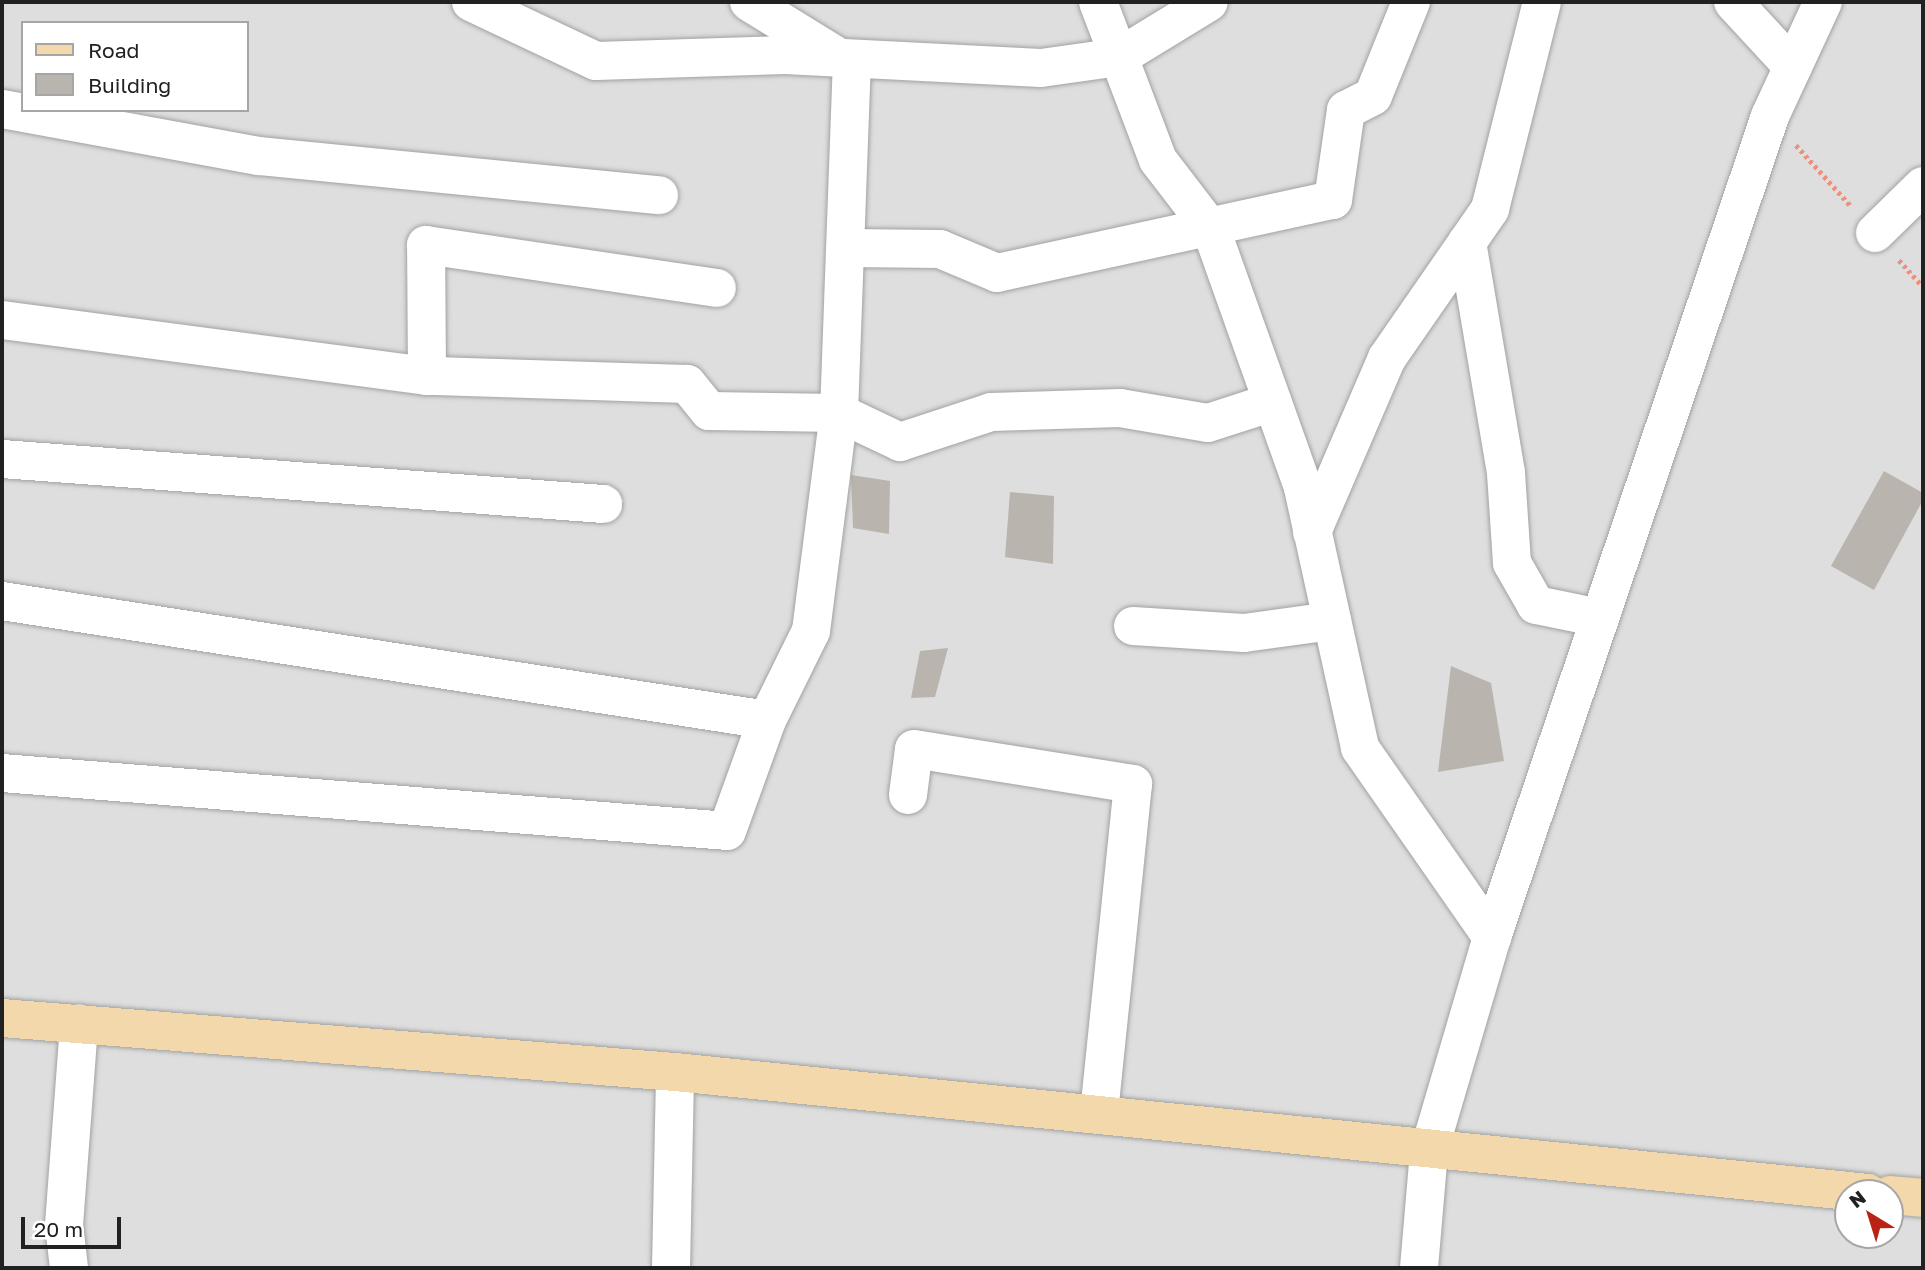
<!DOCTYPE html>
<html>
<head>
<meta charset="utf-8">
<style>
  body { margin:0 }
  #map { position:relative; width:1925px; height:1270px; overflow:hidden; background:#f0eee8; font-family:"Golos Text",sans-serif }
  div>[style] { position:absolute }
  [style*='--x'] { left:calc(var(--x)*1px); top:calc(var(--y)*1px); width:calc(var(--w)*1px); rotate:calc(var(--a)*1deg) }
  .residential>* { inset:0; background:#dfdede }
  .building>* { inset:0; background:#b9b4ae }
  .path>* { height:4.5px; margin-top:-2.25px; transform-origin:0; background:repeating-linear-gradient(90deg,#eb917e 0 3.5px,transparent 0 7px) }
  .roads { filter:drop-shadow(0 0 2px #a2a2a2) drop-shadow(0 0 2px #a2a2a2) }
  .minor>* { height:38px; margin:-19px; padding:0 19px; transform-origin:19px; border-radius:19px; background:#fff }
  .major>* { height:38px; margin:-19px; padding:0 19px; transform-origin:19px; border-radius:19px; background:#f2d8ab }
  span { translate:-50% -50%; white-space:nowrap; text-align:center; line-height:1.15; -webkit-text-stroke:5px #fff; paint-order:stroke }
  .frame { position:absolute; inset:0; border:4px solid #212121; pointer-events:none }
  .legend { position:absolute; left:21px; top:21px; width:228px; height:91px; box-sizing:border-box; background:#fff; border:2px solid #a6a6a6; margin:0; padding:9px 12px; list-style:none; font-size:21px; color:#212121 }
  .legend li { display:flex; align-items:center; gap:14px; height:35px }
  .legend b { width:35px; border:2px solid #a6a6a6 }
  .north { position:absolute; left:1834px; top:1179px; width:70px; height:70px; box-sizing:border-box; background:#fff; border:2px solid #a6a6a6; border-radius:50%; rotate:322deg; font-size:19px; font-weight:700; line-height:28px; text-align:center; color:#212121 }
  .north::after { content:''; display:block; margin:auto; width:24px; height:32px; background:#bb2216; clip-path:polygon(50% 0,100% 100%,50% 72%,0 100%) }
  .scale { position:absolute; left:21px; top:1217px; width:100px; height:32px; box-sizing:border-box; border:4px solid #212121; border-top:0; padding-left:9px; font-size:21px; line-height:24px; white-space:nowrap; color:#212121; -webkit-text-stroke:5px #fff; paint-order:stroke }
</style>
</head>
<body>
<div id="map">
  <div class="residential">
    <i style="clip-path:polygon(evenodd,2px 2px,1923px 2px,1923px 1268px,2px 1268px,2px 2px,23px 23px,247px 23px,247px 110px,23px 110px,23px 23px,2px 2px,1848px 1193px,1890px 1193px,1890px 1235px,1848px 1235px,1848px 1193px)"></i>
  </div>
  <div class="building">
    <i style="clip-path:polygon(1884px 471px,1923px 493px,1923px 500px,1874px 590px,1831px 566px)"></i>
    <i style="clip-path:polygon(851px 475px,890px 481px,889px 534px,853px 528px)"></i>
    <i style="clip-path:polygon(1010px 492px,1054px 496px,1053px 564px,1005px 557px)"></i>
    <i style="clip-path:polygon(948px 648px,935px 697px,911px 698px,920px 651px)"></i>
    <i style="clip-path:polygon(1451px 666px,1491px 683px,1504px 761px,1438px 772px)"></i>
  </div>
  <div class="path">
    <i style="--x:1796;--y:145;--w:82;--a:48"></i>
    <i style="--x:1899;--y:260;--w:36;--a:48"></i>
  </div>
  <div class="roads">
    <div class="minor">
      <i style="--x:471;--y:2;--w:138;--a:25.3"></i>
      <i style="--x:596;--y:61;--w:189;--a:-1.8"></i>
      <i style="--x:785;--y:55;--w:256;--a:2.9"></i>
      <i style="--x:1041;--y:68;--w:79;--a:-8"></i>
      <i style="--x:1119;--y:57;--w:105;--a:-31.4"></i>
      <i style="--x:749;--y:2;--w:101;--a:31.6"></i>
      <i style="--x:1098;--y:2;--w:169;--a:69.2"></i>
      <i style="--x:1158;--y:160;--w:87;--a:52.5"></i>
      <i style="--x:1211;--y:229;--w:275;--a:70.4"></i>
      <i style="--x:1303;--y:488;--w:266;--a:77.6"></i>
      <i style="--x:1360;--y:748;--w:231;--a:55.1"></i>
      <i style="--x:1733;--y:2;--w:88;--a:47.3"></i>
      <i style="--x:852;--y:59;--w:354;--a:92.1"></i>
      <i style="--x:839;--y:413;--w:68;--a:25.4"></i>
      <i style="--x:900;--y:442;--w:96;--a:-18.2"></i>
      <i style="--x:991;--y:412;--w:129;--a:-1.8"></i>
      <i style="--x:1120;--y:408;--w:89;--a:9.7"></i>
      <i style="--x:1208;--y:423;--w:68;--a:-17.9"></i>
      <i style="--x:2;--y:109;--w:261;--a:10.4"></i>
      <i style="--x:259;--y:156;--w:402;--a:5.6"></i>
      <i style="--x:1875;--y:233;--w:67;--a:-44.4"></i>
      <i style="--x:1467;--y:242;--w:234;--a:80.4"></i>
      <i style="--x:1506;--y:473;--w:90;--a:86.2"></i>
      <i style="--x:1512;--y:563;--w:48;--a:60.3"></i>
      <i style="--x:1536;--y:605;--w:65;--a:11.5"></i>
      <i style="--x:847;--y:248;--w:93;--a:0.6"></i>
      <i style="--x:940;--y:249;--w:62;--a:22.8"></i>
      <i style="--x:997;--y:273;--w:344;--a:-12.3"></i>
      <i style="--x:1333;--y:200;--w:91;--a:-81.8"></i>
      <i style="--x:1346;--y:110;--w:30;--a:-27"></i>
      <i style="--x:1373;--y:96;--w:101;--a:-68"></i>
      <i style="--x:2;--y:320;--w:429;--a:7.5"></i>
      <i style="--x:2;--y:459;--w:603;--a:4.28"></i>
      <i style="--x:1312;--y:532;--w:189;--a:-66.7"></i>
      <i style="--x:1387;--y:358;--w:181;--a:-55.3"></i>
      <i style="--x:1490;--y:209;--w:213;--a:-75.9"></i>
      <i style="--x:2;--y:601;--w:774;--a:8.84"></i>
      <i style="--x:1133;--y:626;--w:111;--a:3.6"></i>
      <i style="--x:1244;--y:633;--w:89;--a:-7.8"></i>
      <i style="--x:2;--y:773;--w:727;--a:4.57"></i>
      <i style="--x:727;--y:831;--w:118;--a:-70.2"></i>
      <i style="--x:767;--y:720;--w:99;--a:-63.7"></i>
      <i style="--x:811;--y:631;--w:220;--a:-82.7"></i>
      <i style="--x:839;--y:413;--w:130;--a:-179.1"></i>
      <i style="--x:709;--y:411;--w:35;--a:-129"></i>
      <i style="--x:687;--y:384;--w:260;--a:-178.2"></i>
      <i style="--x:427;--y:376;--w:131;--a:-90.4"></i>
      <i style="--x:426;--y:245;--w:294;--a:8.4"></i>
      <i style="--x:908;--y:795;--w:46;--a:-82.6"></i>
      <i style="--x:914;--y:749;--w:222;--a:9.1"></i>
      <i style="--x:1133;--y:784;--w:331;--a:95.9"></i>
      <i style="--x:69;--y:1268;--w:43;--a:-96.6"></i>
      <i style="--x:64;--y:1225;--w:202;--a:-85.7"></i>
      <i style="--x:671;--y:1268;--w:196;--a:-88.8"></i>
      <i style="--x:1419;--y:1268;--w:117;--a:-85.1"></i>
      <i style="--x:1429;--y:1151;--w:223;--a:-73.6"></i>
      <i style="--x:1492;--y:937;--w:867;--a:-71.29"></i>
      <i style="--x:1770;--y:116;--w:126;--a:-65.1"></i>
    </div>
    <div class="major">
      <i style="--x:2;--y:1018;--w:675;--a:4.59"></i>
      <i style="--x:675;--y:1072;--w:1199;--a:5.79"></i>
      <i style="--x:1890;--y:1195;--w:33;--a:5"></i>
    </div>
  </div>
  <div class="frame"></div>
  <ul class="legend">
  <li><b style="height:9px;background:#f2d8ab"></b>Road</li>
  <li><b style="height:19px;background:#b9b4ae"></b>Building</li>
  </ul>
  <div class="north">N</div>
  <div class="scale">20 m</div>
</div>
</body>
</html>
